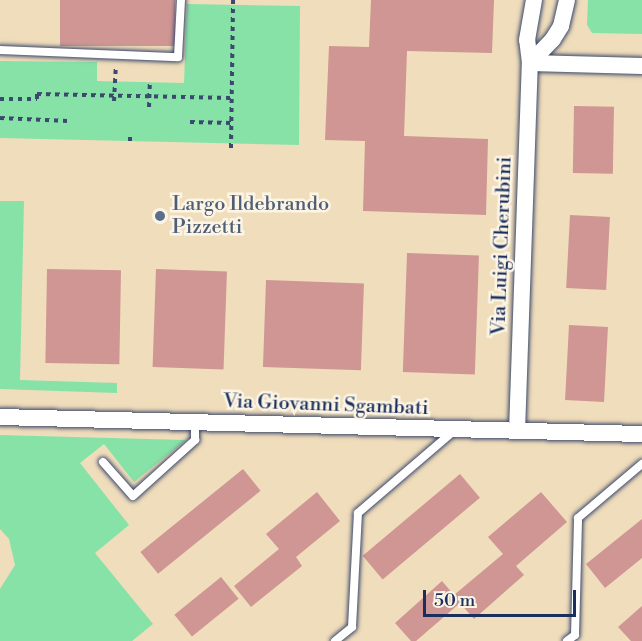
<!DOCTYPE html>
<html>
<head>
<meta charset="utf-8">
<style>
  body { margin:0 }
  #map { position:relative; width:642px; height:641px; overflow:hidden; background:#f0ddbb; font-family:"Libre Bodoni",serif }
  div>[style] { position:absolute }
  [style*='--x'] { left:calc(var(--x)*1px); top:calc(var(--y)*1px); width:calc(var(--w)*1px); rotate:calc(var(--a)*1deg) }
  .green>* { inset:0; background:#87e2a8 }
  .building>* { inset:0; background:#cf9694; transform-origin:0 0 }
  .path>* { height:4px; margin-top:-2px; transform-origin:0; background:repeating-linear-gradient(90deg,#3b496c 0 4.5px,transparent 0 9px) }
  .roads { filter:drop-shadow(0 0 2px #3b496c) drop-shadow(0 0 2px #3b496c) }
  .lane>* { height:8px; margin:-4px; padding:0 4px; transform-origin:4px; border-radius:4px; background:#fff }
  .street>* { height:16px; margin:-8px; padding:0 8px; transform-origin:8px; border-radius:8px; background:#fff }
  .dots>* { width:16px; height:16px; translate:-50% -50%; box-sizing:border-box; border:3px solid #fcf5e5; border-radius:50% }
  span { translate:-50% -50%; white-space:nowrap; text-align:center; line-height:1.15; -webkit-text-stroke:5px #fcf5e5; paint-order:stroke }
  .service-label { font-size:20px; color:#4e5e75 }
  .left { translate:0 -50%; text-align:left }
  .street-label { font-size:20px; color:#1b2f5e }
  .scale { position:absolute; left:423px; top:590px; width:153px; height:27px; box-sizing:border-box; border:3px solid #1b2f5e; border-top:0; padding-left:8px; font-size:18px; line-height:21px; white-space:nowrap; color:#1b2f5e; -webkit-text-stroke:4px #fcf5e5; paint-order:stroke }
</style>
</head>
<body>
<div id="map">
  <div class="green">
    <i style="clip-path:polygon(588px 0,642px 0,642px 34px,592px 33px,587px 25px)"></i>
    <i style="clip-path:polygon(187px 4px,300px 6px,299px 145px,0 138px,0 61px,97px 62px,97px 81px,184px 83px)"></i>
    <i style="clip-path:polygon(0 201px,24px 201px,20px 380px,117px 383px,117px 393px,0 389px)"></i>
    <i style="clip-path:polygon(0 435px,186px 440px,134px 482px,104px 444px,80px 463px,129px 525px,95px 553px,153px 624px,132px 641px,0 641px,0 589px,15px 565px,9px 539px,0 529px)"></i>
  </div>
  <div class="building">
    <i style="left:60px;top:0;width:115px;height:46px"></i>
    <i style="clip-path:polygon(371px 0,494px 0,492px 53px,407px 51px,404px 136px,488px 139px,486px 215px,363px 211px,365px 141px,325px 140px,329px 46px,369px 47px)"></i>
    <i style="left:574px;top:106px;width:40px;height:67px;rotate:1deg"></i>
    <i style="left:570px;top:215px;width:40px;height:73px;rotate:3deg"></i>
    <i style="left:407px;top:253px;width:72px;height:119px;rotate:2deg"></i>
    <i style="left:47px;top:269px;width:74px;height:94px;rotate:1deg"></i>
    <i style="left:156px;top:269px;width:71px;height:98px;rotate:2deg"></i>
    <i style="left:266px;top:280px;width:98px;height:87px;rotate:2deg"></i>
    <i style="left:569px;top:325px;width:39px;height:75px;rotate:3deg"></i>
    <i style="left:243px;top:469px;width:28px;height:132px;rotate:51deg"></i>
    <i style="left:460px;top:474px;width:31px;height:127px;rotate:50deg"></i>
    <i style="clip-path:polygon(317px 492px,340px 521px,296px 557px,302px 566px,251px 607px,234px 586px,279px 549px,266px 534px)"></i>
    <i style="clip-path:polygon(541px 492px,567px 522px,516px 566px,524px 575px,474px 619px,460px 603px,416px 641px,411px 641px,395px 623px,442px 581px,454px 595px,503px 554px,488px 537px)"></i>
    <i style="clip-path:polygon(642px 519px,642px 558px,605px 588px,586px 564px)"></i>
    <i style="left:221px;top:577px;width:28px;height:60px;rotate:51deg"></i>
    <i style="clip-path:polygon(642px 606px,642px 641px,631px 641px,618px 627px)"></i>
  </div>
  <div class="path">
    <i style="--x:0;--y:99;--w:37;--a:0"></i>
    <i style="--x:37;--y:99;--w:5;--a:-90"></i>
    <i style="--x:37;--y:94;--w:194;--a:1.2"></i>
    <i style="--x:114;--y:101;--w:34;--a:-87"></i>
    <i style="--x:149;--y:107;--w:25;--a:-88"></i>
    <i style="--x:0;--y:118;--w:68;--a:2.5"></i>
    <i style="--x:190;--y:122;--w:41;--a:1.4"></i>
    <i style="--x:130;--y:137;--w:8;--a:90"></i>
    <i style="--x:231;--y:148;--w:148;--a:-89.2"></i>
  </div>
  <div class="roads">
    <div class="lane">
      <i style="--x:0;--y:50;--w:178;--a:2.3"></i>
      <i style="--x:178;--y:57;--w:57;--a:-87"></i>
      <i style="--x:103;--y:462;--w:45;--a:48.6"></i>
      <i style="--x:133;--y:496;--w:84;--a:-42.1"></i>
      <i style="--x:195;--y:440;--w:18;--a:-90"></i>
      <i style="--x:335;--y:641;--w:22;--a:-39"></i>
      <i style="--x:352;--y:627;--w:114;--a:-87"></i>
      <i style="--x:358;--y:513;--w:128;--a:-40.6"></i>
      <i style="--x:567;--y:641;--w:10;--a:-37"></i>
      <i style="--x:575;--y:635;--w:117;--a:-88.5"></i>
      <i style="--x:578;--y:518;--w:84;--a:-40.2"></i>
    </div>
    <div class="street">
      <i style="--x:530;--y:63;--w:112;--a:1.5"></i>
      <i style="--x:530;--y:63;--w:33;--a:-46"></i>
      <i style="--x:553;--y:39;--w:15;--a:-58"></i>
      <i style="--x:561;--y:26;--w:27;--a:-77"></i>
      <i style="--x:0;--y:417;--w:642;--a:1.52"></i>
      <i style="--x:517;--y:431;--w:368;--a:-88"></i>
      <i style="--x:530;--y:63;--w:23;--a:-97"></i>
      <i style="--x:527;--y:40;--w:41;--a:-80.1"></i>
    </div>
  </div>
  <div class="dots">
    <i style="left:160px;top:216px;background:#5c6f8a"></i>
  </div>
  <div class="service-label">
    <span class="left" style="left:172px;top:216px">Largo Ildebrando<br>Pizzetti</span>
  </div>
  <div class="street-label">
    <span style="left:502px;top:246px;rotate:-88deg">Via Luigi Cherubini</span>
    <span style="left:326px;top:405px;rotate:2deg">Via Giovanni Sgambati</span>
  </div>
  <div class="scale">50 m</div>
</div>
</body>
</html>
